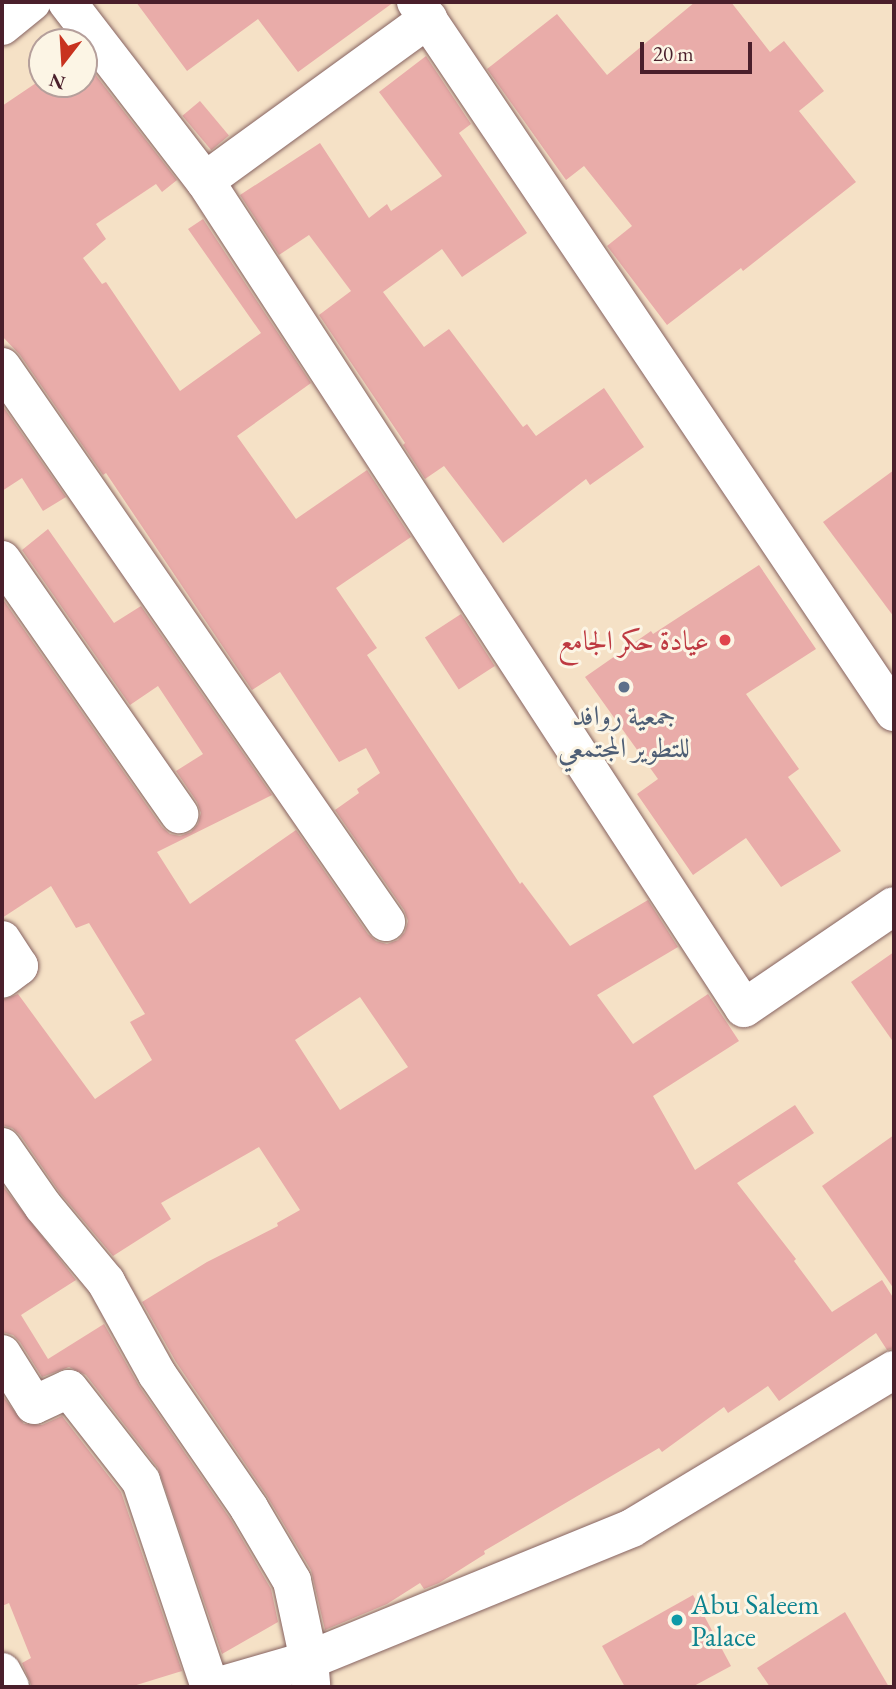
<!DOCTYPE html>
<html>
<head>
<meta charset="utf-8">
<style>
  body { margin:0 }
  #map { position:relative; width:896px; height:1689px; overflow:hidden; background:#f5e1c6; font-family:"EB Garamond",Amiri,serif }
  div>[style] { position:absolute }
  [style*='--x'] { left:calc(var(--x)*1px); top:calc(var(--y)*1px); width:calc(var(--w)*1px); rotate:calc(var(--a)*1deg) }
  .building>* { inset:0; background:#e9aca9; transform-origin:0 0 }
  .roads { filter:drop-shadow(0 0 2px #866361) drop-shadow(0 0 2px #866361) }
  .minor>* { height:38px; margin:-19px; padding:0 19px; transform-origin:19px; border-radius:19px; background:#fff }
  .dots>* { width:19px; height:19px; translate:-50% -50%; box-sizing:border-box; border:4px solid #fcf5e5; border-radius:50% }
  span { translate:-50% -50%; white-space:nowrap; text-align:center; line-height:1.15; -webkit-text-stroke:6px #fcf5e5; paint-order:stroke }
  .health-label { font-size:28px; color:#be3a42 }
  .right { translate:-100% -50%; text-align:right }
  .service-label { font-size:28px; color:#4e5e75 }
  .culture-label { font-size:28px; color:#0d838f }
  .left { translate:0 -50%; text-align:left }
  .frame { position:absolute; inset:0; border:4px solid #4a1f2b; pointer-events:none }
  .north { position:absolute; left:28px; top:28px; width:70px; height:70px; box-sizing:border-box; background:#fcf5e5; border:2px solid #b59f9b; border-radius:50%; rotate:197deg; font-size:19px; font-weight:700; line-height:28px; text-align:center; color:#4a1f2b }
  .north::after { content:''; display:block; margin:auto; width:24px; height:32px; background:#c8321e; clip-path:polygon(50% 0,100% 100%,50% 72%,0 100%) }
  .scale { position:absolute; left:640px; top:42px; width:112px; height:32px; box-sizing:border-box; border:4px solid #4a1f2b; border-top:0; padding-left:9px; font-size:21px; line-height:24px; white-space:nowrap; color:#4a1f2b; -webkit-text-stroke:5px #fcf5e5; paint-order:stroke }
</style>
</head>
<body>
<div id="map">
  <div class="building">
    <i style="clip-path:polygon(136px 2px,394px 2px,298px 72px,258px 19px,187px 71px)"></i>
    <i style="clip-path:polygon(695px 2px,731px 2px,770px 52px,784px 41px,824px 91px,799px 111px,856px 182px,743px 271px,741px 268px,667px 325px,607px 246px,632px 226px,584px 166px,566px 180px,487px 69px,557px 14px,607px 75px)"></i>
    <i style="clip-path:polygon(426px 56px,471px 124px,459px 133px,527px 233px,462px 277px,442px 249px,383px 292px,424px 347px,449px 329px,523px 427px,527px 424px,536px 436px,604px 388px,644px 447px,590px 485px,586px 479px,503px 543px,444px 466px,425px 479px,403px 445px,405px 443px,319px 315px,351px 291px,309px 235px,279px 255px,240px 195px,320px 143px,369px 218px,387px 204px,391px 211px,442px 176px,379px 92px)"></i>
    <i style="clip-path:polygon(evenodd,84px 60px,177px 180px,162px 192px,156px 184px,96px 224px,106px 239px,83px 258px,102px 284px,106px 282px,180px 391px,261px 333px,188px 229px,203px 219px,311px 383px,237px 436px,296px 519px,367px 470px,411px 537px,336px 588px,377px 648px,367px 655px,520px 884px,522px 882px,570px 946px,648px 900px,678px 947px,597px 995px,633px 1044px,708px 994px,739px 1041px,653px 1096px,695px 1170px,795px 1105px,814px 1133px,737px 1183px,796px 1259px,794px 1261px,832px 1312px,882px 1280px,894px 1299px,894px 1348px,887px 1350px,876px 1333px,779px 1401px,768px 1386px,728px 1413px,724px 1407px,662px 1452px,659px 1448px,484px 1551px,485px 1554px,439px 1583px,424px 1589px,420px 1583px,387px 1604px,325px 1630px,311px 1570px,267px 1496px,176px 1362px,142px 1302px,207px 1262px,278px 1226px,277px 1223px,300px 1210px,259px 1147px,161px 1203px,171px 1219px,113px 1256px,60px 1193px,20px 1135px,12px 1128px,2px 1125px,2px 1000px,18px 994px,95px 1099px,152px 1060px,130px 1022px,145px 1014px,89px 923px,76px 928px,51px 886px,2px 918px,2px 598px,162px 827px,170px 834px,180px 836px,191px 832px,198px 824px,201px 813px,197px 802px,176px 771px,203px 754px,158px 686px,130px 705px,22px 550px,48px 529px,114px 623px,141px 606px,272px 795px,157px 852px,190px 904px,296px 830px,368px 934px,376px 941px,387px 944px,398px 940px,405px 932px,408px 921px,404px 910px,335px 810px,359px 793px,357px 789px,380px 773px,366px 748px,339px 762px,280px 672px,252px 690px,106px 473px,103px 475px,20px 355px,2px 336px,2px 106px,42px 79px,42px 84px,84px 84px,84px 60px,360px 997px,408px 1067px,340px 1110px,295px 1040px,360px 997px)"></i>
    <i style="left:200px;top:101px;width:45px;height:23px;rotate:50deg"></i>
    <i style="clip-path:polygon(2px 405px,66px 497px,43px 511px,22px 478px,2px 491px)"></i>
    <i style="clip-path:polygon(894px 470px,894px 617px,823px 522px)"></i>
    <i style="clip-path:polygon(759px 565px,816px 649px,746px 694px,799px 769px,788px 777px,841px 851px,781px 887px,746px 838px,693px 875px,637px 794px,658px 779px,585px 677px,651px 631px,653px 634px)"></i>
    <i style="left:461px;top:614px;width:62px;height:43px;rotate:57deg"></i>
    <i style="clip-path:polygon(894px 952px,894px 1043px,851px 982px)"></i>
    <i style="clip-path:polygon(894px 1135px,894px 1289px,822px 1186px)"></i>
    <i style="clip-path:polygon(2px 1185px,76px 1280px,21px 1315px,48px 1359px,104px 1324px,139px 1386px,231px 1520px,271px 1589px,278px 1622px,222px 1654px,158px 1468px,86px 1375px,69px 1367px,42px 1377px,20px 1342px,13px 1335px,2px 1332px)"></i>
    <i style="clip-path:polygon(2px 1395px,24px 1424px,42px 1425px,62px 1416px,121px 1492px,182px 1671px,130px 1687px,32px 1687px,22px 1663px,31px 1658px,9px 1603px,2px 1606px)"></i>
    <i style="clip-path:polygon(693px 1595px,731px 1666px,692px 1687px,625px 1687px,602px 1646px)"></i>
    <i style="clip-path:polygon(845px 1612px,889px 1687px,770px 1687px,757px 1668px)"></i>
  </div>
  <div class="roads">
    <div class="minor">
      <i style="--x:67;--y:2;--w:226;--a:52.4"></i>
      <i style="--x:205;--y:181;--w:987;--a:56.91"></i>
      <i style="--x:744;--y:1008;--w:181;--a:-34.2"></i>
      <i style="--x:416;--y:2;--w:856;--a:56.05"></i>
      <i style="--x:2;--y:26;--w:38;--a:-39"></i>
      <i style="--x:205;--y:181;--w:276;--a:-36"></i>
      <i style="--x:2;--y:367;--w:675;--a:55.32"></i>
      <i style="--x:2;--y:560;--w:310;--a:55.1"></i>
      <i style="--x:2;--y:940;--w:31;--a:57"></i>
      <i style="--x:19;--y:966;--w:21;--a:143"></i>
      <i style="--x:2;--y:1147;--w:72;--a:55.2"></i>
      <i style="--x:43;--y:1206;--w:99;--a:50.3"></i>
      <i style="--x:106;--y:1282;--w:105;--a:61"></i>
      <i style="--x:157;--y:1374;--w:163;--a:55.5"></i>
      <i style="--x:249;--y:1508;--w:85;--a:59.5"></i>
      <i style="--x:292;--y:1581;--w:81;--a:77.9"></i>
      <i style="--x:309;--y:1660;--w:25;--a:85"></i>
      <i style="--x:2;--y:1354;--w:60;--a:57.9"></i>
      <i style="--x:34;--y:1405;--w:38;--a:-25"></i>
      <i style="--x:69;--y:1389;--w:117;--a:52"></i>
      <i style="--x:141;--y:1481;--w:217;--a:71.5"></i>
      <i style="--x:2;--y:1672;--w:17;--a:62"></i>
      <i style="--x:216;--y:1687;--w:97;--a:-16.2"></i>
      <i style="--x:309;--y:1660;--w:349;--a:-22.2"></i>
      <i style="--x:632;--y:1528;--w:306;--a:-31.1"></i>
    </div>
  </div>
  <div class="dots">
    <i style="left:725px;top:640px;background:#e0444e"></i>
    <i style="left:624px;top:687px;background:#5c6f8a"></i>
    <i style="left:677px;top:1620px;background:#0f9aa8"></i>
  </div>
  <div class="health-label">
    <span class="right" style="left:709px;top:640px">عيادة حكر الجامع</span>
  </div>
  <div class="service-label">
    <span style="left:624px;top:731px">جمعية روافد<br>للتطوير المجتمعي</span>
  </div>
  <div class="culture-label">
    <span class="left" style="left:691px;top:1620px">Abu Saleem<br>Palace</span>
  </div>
  <div class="frame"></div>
  <div class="north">N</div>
  <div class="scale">20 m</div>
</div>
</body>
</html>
